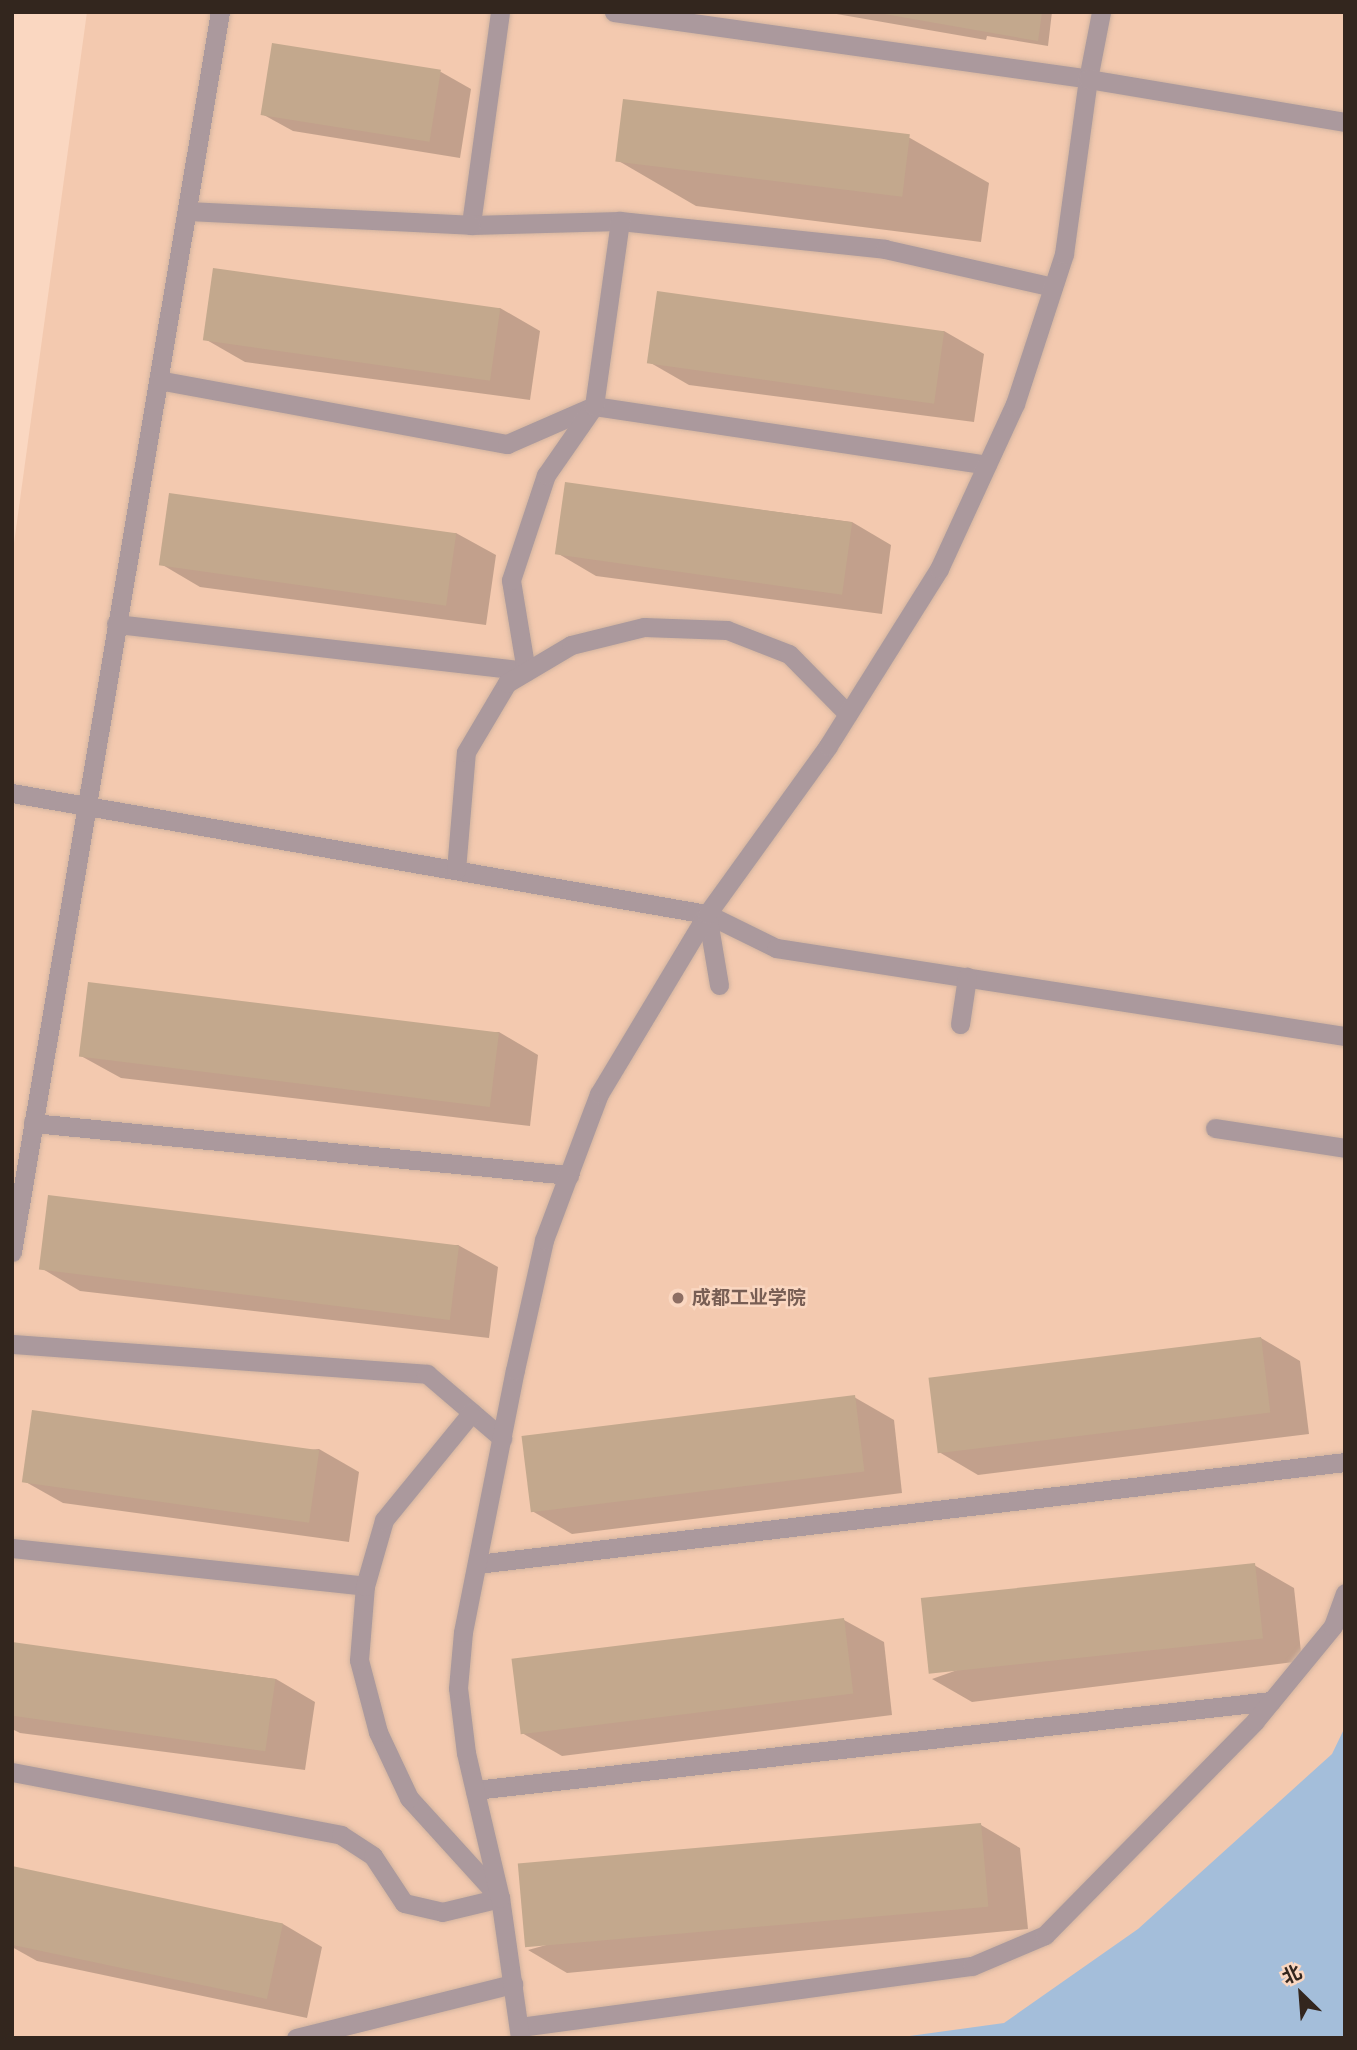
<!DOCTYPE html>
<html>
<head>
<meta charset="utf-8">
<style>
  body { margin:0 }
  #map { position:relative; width:1357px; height:2050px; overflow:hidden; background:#fad7c1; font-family:Helvetica,"Noto Sans SC",sans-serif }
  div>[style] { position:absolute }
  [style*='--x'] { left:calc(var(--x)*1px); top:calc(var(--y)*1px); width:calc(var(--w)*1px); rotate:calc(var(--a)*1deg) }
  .built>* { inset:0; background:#f3c9af }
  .water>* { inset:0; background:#a4beda }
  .shadow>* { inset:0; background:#0003 }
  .building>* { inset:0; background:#c3a88d; transform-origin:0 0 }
  .roads { filter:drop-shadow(0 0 2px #d2b4a0) drop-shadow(0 0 2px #d2b4a0) }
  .minor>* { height:19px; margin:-9.5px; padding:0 9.5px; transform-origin:9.5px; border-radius:9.5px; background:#ab999d }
  .dots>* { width:19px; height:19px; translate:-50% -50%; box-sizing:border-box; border:4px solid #fad7c1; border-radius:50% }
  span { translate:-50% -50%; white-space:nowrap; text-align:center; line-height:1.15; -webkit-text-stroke:5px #fad7c1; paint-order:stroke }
  .education-label { font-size:19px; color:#785e54; font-weight:700 }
  .left { translate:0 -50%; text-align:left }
  .frame { position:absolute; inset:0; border:14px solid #33261e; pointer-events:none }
  .north { position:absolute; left:1266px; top:1959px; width:70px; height:70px; -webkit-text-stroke:5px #fad7c1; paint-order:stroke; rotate:335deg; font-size:19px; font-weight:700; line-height:28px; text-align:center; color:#33261e }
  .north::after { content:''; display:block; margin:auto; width:24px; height:32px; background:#33261e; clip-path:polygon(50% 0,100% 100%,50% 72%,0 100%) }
</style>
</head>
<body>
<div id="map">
  <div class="built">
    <i style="clip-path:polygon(87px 12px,1345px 12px,1345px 2038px,12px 2038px,12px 558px)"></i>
  </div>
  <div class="water">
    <i style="clip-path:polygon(1345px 1727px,1345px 2037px,895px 2038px,1004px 2023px,1138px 1929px,1332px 1754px)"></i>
  </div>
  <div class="shadow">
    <i style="clip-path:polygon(825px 12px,1052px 12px,1048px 46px,987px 36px,986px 40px)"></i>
    <i style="clip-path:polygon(441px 72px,471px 89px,460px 158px,293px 131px,262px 114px)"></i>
    <i style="clip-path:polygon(625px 101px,910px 138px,989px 183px,981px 242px,696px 206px,617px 160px)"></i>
    <i style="clip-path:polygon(500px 308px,540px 331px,530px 400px,245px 362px,205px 339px)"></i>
    <i style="clip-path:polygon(944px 331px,984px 354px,974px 422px,689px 385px,649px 362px)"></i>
    <i style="clip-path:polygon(566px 484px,852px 522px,891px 545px,882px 614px,596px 576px,557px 553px)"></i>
    <i style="clip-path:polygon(456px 533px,496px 555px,486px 625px,200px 587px,161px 564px)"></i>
    <i style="clip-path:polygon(499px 1032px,538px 1055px,530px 1126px,121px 1078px,81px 1056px)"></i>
    <i style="clip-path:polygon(458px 1245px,498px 1267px,489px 1338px,80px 1291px,41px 1268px)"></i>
    <i style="clip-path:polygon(1261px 1338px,1300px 1361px,1309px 1434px,978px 1475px,939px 1452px)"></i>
    <i style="clip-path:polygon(854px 1397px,894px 1420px,902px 1493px,572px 1534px,532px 1511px)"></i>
    <i style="clip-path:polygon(319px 1449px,359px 1472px,349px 1542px,63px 1503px,24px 1481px)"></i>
    <i style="clip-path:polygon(1254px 1565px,1294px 1588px,1302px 1661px,972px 1702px,932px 1679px)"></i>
    <i style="clip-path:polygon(844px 1620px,884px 1642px,892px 1715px,562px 1756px,522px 1733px)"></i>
    <i style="clip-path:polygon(12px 1644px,276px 1679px,315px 1702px,305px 1770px,20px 1733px,12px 1729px)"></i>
    <i style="clip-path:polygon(981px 1825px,1020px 1848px,1028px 1929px,567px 1973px,528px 1950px)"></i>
    <i style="clip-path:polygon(13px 1868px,283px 1924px,322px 1947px,307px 2018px,37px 1961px,12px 1947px)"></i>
  </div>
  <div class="building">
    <i style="clip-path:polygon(873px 12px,1042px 12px,1038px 41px)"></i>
    <i style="left:272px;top:43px;width:171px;height:73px;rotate:9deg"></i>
    <i style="left:623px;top:99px;width:289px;height:63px;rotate:7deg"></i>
    <i style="left:213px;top:268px;width:290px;height:73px;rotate:8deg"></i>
    <i style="left:657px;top:291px;width:290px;height:73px;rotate:8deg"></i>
    <i style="left:565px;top:482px;width:290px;height:73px;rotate:8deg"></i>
    <i style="left:169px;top:493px;width:290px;height:73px;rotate:8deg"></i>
    <i style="left:88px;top:982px;width:414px;height:75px;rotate:7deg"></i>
    <i style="left:48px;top:1195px;width:414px;height:75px;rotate:7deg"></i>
    <i style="left:1261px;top:1337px;width:76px;height:335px;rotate:83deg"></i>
    <i style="left:855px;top:1395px;width:77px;height:336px;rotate:83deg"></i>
    <i style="left:32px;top:1410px;width:290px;height:73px;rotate:8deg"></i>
    <i style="left:1255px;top:1563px;width:76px;height:336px;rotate:84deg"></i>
    <i style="left:844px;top:1618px;width:76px;height:335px;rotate:83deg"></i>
    <i style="left:12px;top:1642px;width:266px;height:73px;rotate:8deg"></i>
    <i style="left:981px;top:1823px;width:84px;height:465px;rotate:85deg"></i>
    <i style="left:12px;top:1866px;width:277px;height:77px;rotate:12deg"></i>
  </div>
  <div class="roads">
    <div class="minor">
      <i style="--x:500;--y:12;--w:215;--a:97.8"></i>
      <i style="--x:471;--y:225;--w:149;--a:-1.5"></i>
      <i style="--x:620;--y:221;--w:266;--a:6"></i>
      <i style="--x:885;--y:249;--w:172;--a:12.7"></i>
      <i style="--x:614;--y:12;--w:479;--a:8"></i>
      <i style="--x:1088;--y:79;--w:68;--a:-79"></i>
      <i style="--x:187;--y:211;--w:284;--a:2.8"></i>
      <i style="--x:158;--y:380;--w:355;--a:10.4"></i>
      <i style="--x:507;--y:444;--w:95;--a:-23.6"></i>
      <i style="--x:594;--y:406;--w:397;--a:8.5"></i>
      <i style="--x:116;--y:624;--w:413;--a:6.5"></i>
      <i style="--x:526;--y:671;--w:92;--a:-99.4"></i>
      <i style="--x:511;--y:580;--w:111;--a:-71.6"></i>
      <i style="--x:546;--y:475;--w:84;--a:-55.2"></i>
      <i style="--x:594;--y:406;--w:187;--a:-82"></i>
      <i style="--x:12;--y:793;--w:705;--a:9.88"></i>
      <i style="--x:707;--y:914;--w:77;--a:26.2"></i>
      <i style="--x:776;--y:948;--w:576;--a:8.79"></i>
      <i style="--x:456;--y:870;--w:118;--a:-85.2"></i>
      <i style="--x:466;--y:752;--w:80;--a:-59.3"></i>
      <i style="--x:507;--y:683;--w:74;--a:-30.7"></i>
      <i style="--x:571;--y:645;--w:75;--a:-13.9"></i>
      <i style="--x:644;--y:627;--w:83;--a:2.1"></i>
      <i style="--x:727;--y:630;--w:66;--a:21.2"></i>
      <i style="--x:789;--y:654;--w:84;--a:45.5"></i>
      <i style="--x:707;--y:914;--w:72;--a:80.4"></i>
      <i style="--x:960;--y:1024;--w:48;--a:-81.5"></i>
      <i style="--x:33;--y:1123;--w:539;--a:5.54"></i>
      <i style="--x:1215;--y:1128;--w:132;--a:8.7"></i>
      <i style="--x:12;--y:1252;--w:1257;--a:-80.48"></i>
      <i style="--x:12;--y:1344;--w:416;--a:4.1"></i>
      <i style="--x:427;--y:1374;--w:99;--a:40.5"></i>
      <i style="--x:12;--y:1548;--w:355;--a:6.1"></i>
      <i style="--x:477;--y:1564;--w:874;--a:-6.7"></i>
      <i style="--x:12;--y:1772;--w:335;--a:10.8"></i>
      <i style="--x:341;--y:1835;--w:38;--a:33"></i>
      <i style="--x:373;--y:1856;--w:56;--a:56.6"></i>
      <i style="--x:404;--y:1903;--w:39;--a:13"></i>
      <i style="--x:442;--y:1912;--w:60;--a:-13.6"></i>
      <i style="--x:500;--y:1898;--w:135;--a:-132.3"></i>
      <i style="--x:409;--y:1798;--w:73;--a:-115.2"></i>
      <i style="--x:378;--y:1732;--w:74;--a:-104.8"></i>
      <i style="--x:359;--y:1660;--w:74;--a:-85.4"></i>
      <i style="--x:365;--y:1586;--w:69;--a:-73.9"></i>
      <i style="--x:384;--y:1520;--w:139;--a:-50.8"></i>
      <i style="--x:475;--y:1790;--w:801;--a:-6.38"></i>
      <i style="--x:520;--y:2027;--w:456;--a:-7.7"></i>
      <i style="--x:972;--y:1966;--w:79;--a:-23"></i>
      <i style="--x:1045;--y:1935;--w:300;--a:-45.5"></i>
      <i style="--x:1255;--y:1721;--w:123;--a:-50.6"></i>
      <i style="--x:1333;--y:1626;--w:35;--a:-70"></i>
      <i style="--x:296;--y:2038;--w:224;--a:-14"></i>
      <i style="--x:520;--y:2038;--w:141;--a:-98.1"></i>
      <i style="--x:500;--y:1898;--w:149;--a:-103.2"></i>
      <i style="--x:466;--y:1753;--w:65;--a:-97"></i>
      <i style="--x:458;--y:1688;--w:56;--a:-84.9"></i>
      <i style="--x:463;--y:1632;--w:267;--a:-78.8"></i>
      <i style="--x:515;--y:1370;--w:133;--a:-77.4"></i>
      <i style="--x:544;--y:1240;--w:156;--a:-69.4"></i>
      <i style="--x:599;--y:1094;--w:210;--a:-59"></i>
      <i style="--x:707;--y:914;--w:207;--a:-54.2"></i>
      <i style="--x:828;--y:746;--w:209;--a:-57.9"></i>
      <i style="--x:939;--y:569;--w:182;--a:-65.3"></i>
      <i style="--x:1015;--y:404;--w:158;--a:-71.9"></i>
      <i style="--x:1064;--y:254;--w:177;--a:-82.2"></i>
      <i style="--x:1088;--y:79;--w:261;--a:9.5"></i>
    </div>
  </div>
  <div class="dots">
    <i style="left:678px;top:1298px;background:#8d6e63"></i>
  </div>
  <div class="education-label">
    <span class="left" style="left:692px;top:1298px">成都工业学院</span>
  </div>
  <div class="frame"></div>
  <div class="north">北</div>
</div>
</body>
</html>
